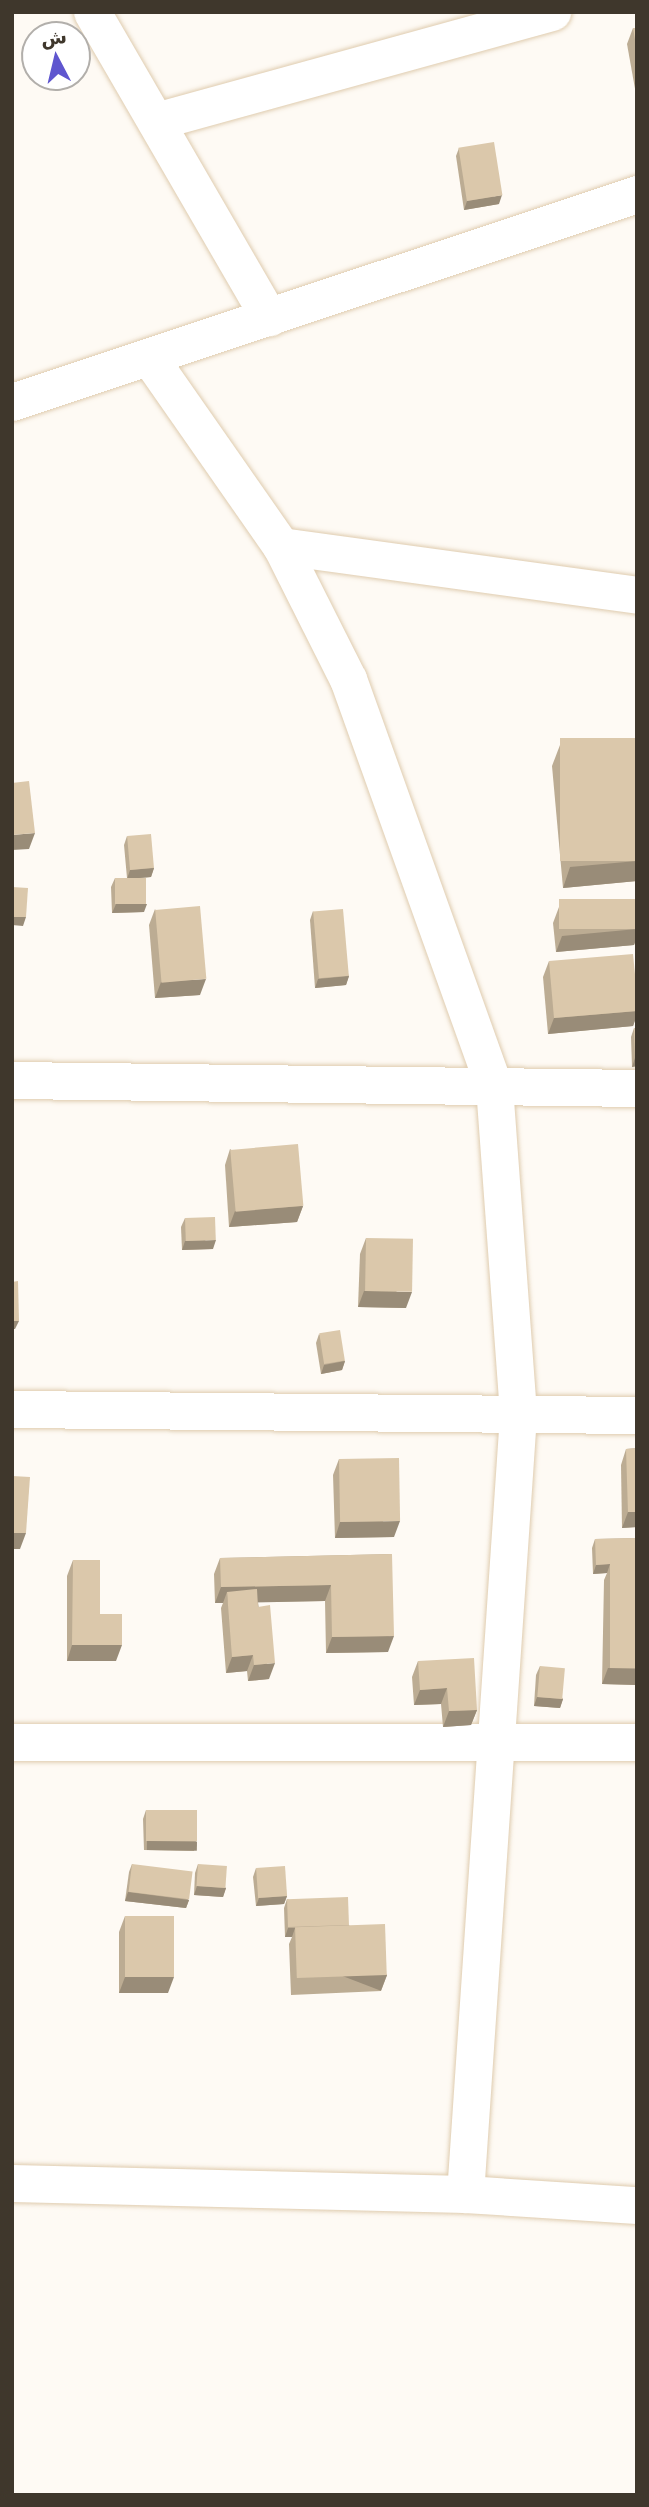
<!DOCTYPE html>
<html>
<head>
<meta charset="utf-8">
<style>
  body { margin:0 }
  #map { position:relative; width:649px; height:2507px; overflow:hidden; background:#fefaf4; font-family:"DejaVu Sans","Noto Naskh Arabic",sans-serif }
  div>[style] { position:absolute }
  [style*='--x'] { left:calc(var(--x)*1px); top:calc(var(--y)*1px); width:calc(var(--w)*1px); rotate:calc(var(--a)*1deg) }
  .roads { filter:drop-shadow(0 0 2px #dfccaf) drop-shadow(0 0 2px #dfccaf) }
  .street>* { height:37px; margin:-18.5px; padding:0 18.5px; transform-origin:18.5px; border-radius:18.5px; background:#fff }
  .wall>* { inset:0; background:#bcac93 }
  .shaded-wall>* { inset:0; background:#998c78; transform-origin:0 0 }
  .building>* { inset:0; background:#dbc8ab; transform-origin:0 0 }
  span { translate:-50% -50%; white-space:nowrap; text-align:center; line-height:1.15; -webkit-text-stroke:5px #fff; paint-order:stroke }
  .frame { position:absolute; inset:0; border:14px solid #3f372c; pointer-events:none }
  .north { position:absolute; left:21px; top:21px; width:70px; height:70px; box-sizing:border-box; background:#fff; border:2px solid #b2afab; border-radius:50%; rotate:353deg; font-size:19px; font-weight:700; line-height:28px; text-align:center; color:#3f372c }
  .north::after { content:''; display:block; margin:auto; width:24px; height:32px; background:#5f56cf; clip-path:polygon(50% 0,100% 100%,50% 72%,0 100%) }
</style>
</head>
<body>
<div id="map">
  <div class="roads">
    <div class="street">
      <i style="--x:92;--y:12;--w:353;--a:59.9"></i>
      <i style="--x:156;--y:121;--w:411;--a:-15.4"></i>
      <i style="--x:149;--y:357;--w:231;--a:55.1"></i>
      <i style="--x:281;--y:546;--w:149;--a:63.3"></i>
      <i style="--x:348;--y:679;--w:432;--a:70.3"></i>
      <i style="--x:494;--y:1086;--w:330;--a:85.8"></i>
      <i style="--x:518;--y:1415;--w:781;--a:93.89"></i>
      <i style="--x:12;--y:402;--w:659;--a:-18.41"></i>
      <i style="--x:281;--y:546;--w:359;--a:7.8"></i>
      <i style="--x:12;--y:1080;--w:625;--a:0.73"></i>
      <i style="--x:12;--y:1409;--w:625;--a:0.55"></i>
      <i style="--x:12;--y:1742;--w:625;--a:0"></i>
      <i style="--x:12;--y:2183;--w:453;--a:1.4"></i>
      <i style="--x:465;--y:2194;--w:172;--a:3.7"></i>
    </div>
  </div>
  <div class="wall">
    <i style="clip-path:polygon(633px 28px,637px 28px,637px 100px,627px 44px)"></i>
    <i style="clip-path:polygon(459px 148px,499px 204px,464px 210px,456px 156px)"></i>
    <i style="clip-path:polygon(637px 738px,637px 881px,563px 888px,552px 766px,560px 745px)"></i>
    <i style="clip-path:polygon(127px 836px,154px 868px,151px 877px,140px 878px,144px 912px,112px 913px,111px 887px,115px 878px,127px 878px,124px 845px)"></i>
    <i style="clip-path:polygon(637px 899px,637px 937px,634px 945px,556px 952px,553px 923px,559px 907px)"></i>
    <i style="clip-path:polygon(155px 909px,200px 995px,155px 998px,149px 925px)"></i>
    <i style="clip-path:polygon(313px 911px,349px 976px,346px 985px,315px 988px,310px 920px)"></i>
    <i style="clip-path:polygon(549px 961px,637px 994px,637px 1015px,633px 1026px,548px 1034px,543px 977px)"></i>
    <i style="clip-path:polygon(634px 1028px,637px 1028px,637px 1066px,632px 1067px,631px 1037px)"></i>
    <i style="clip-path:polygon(230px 1149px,303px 1206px,297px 1222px,229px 1227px,225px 1165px)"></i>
    <i style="clip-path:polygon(185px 1218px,213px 1249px,182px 1250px,181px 1227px)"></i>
    <i style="clip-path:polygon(366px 1238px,406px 1308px,358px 1307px,360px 1254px)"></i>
    <i style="clip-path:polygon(319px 1334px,345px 1361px,342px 1370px,321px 1374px,316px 1343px)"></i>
    <i style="clip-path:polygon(637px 1448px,637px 1527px,622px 1528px,621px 1465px,626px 1449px)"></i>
    <i style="clip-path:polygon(339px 1459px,394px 1537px,335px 1538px,333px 1475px)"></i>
    <i style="clip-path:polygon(637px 1538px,637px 1685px,602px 1684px,604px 1580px,607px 1573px,593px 1574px,592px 1548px,595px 1539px)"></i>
    <i style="clip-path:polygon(392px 1554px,388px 1652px,326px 1653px,325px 1601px,258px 1602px,269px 1679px,248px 1681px,247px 1671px,226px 1673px,221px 1608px,223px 1603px,215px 1603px,214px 1574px,220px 1558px)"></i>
    <i style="clip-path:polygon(73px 1560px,116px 1661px,67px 1661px,67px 1576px)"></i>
    <i style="clip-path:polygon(418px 1661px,477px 1710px,471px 1725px,443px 1727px,441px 1704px,414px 1705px,412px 1677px)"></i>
    <i style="clip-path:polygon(540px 1666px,563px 1699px,560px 1708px,534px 1706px,536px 1675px)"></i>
    <i style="clip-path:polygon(146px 1810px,197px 1842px,194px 1851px,144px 1850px,143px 1819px)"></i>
    <i style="clip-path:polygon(132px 1864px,189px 1900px,186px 1908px,125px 1901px,129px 1872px)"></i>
    <i style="clip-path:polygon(198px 1864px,226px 1888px,223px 1897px,194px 1895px,195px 1873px)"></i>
    <i style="clip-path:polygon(256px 1868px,287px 1896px,284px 1904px,256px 1906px,253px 1877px)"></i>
    <i style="clip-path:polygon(287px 1899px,349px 1925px,387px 1975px,381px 1991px,291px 1995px,289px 1944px,292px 1937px,285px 1937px,284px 1908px)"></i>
    <i style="clip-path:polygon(125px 1916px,168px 1993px,119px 1993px,119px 1932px)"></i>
  </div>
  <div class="shaded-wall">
    <i style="clip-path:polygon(502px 195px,499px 204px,464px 210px,467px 201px)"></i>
    <i style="clip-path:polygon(35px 833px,29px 849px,12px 850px,12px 835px)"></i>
    <i style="clip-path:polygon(637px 861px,637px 881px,563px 888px,570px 867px)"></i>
    <i style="clip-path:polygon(154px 868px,151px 877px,127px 879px,130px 870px)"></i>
    <i style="clip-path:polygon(116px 904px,147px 904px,144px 912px,112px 913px)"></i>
    <i style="clip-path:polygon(12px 917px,26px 917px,23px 926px,12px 925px)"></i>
    <i style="clip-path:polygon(637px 929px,637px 937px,634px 945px,556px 952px,562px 936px)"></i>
    <i style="clip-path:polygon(349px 976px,346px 985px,315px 988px,318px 979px)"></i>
    <i style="clip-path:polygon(206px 979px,200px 995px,155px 998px,161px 982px)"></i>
    <i style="clip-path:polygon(637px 1011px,637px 1015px,633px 1026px,548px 1034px,554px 1018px)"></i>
    <i style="clip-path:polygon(635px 1058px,637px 1058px,637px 1066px,632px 1067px)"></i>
    <i style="clip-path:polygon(303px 1206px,297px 1222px,229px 1227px,235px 1211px)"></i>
    <i style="clip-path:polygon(216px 1240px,213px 1249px,182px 1250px,185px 1241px)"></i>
    <i style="clip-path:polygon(364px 1291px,412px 1292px,406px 1308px,358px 1307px)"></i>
    <i style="clip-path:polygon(12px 1321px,19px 1321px,15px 1329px,12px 1329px)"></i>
    <i style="clip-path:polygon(345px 1361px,342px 1370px,321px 1374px,324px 1365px)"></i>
    <i style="clip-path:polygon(628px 1512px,637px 1512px,637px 1527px,622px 1528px)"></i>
    <i style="clip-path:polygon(400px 1521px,394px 1537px,335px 1538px,340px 1522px)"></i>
    <i style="clip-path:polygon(12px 1533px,26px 1533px,20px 1549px,12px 1549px)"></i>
    <i style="clip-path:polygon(610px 1564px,607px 1573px,593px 1574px,596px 1565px)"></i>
    <i style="clip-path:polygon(331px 1585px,325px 1601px,228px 1603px,227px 1592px,223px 1603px,215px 1603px,221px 1587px)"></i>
    <i style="clip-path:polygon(394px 1636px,388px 1652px,326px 1653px,332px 1637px)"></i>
    <i style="clip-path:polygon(72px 1645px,122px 1645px,116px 1661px,67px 1661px)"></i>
    <i style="clip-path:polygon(253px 1655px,247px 1671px,226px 1673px,232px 1657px)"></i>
    <i style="clip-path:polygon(275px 1663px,269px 1679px,248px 1681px,254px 1665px)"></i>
    <i style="clip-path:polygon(608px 1668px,637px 1669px,637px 1685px,602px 1684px)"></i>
    <i style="clip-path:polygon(447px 1688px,441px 1704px,414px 1705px,420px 1690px)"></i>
    <i style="clip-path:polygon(537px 1697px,563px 1699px,560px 1708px,534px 1706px)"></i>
    <i style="clip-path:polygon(477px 1710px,471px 1725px,443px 1727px,449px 1711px)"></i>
    <i style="left:147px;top:1841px;width:50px;height:9px;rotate:1deg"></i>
    <i style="clip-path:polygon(197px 1886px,226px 1888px,223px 1897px,194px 1895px)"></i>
    <i style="clip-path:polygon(128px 1892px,189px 1900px,186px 1908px,125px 1901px)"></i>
    <i style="clip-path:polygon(287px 1896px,284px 1904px,256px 1906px,259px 1898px)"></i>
    <i style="clip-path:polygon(288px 1928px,295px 1928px,292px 1937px,285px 1937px)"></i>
    <i style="left:387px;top:1975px;width:17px;height:90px;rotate:111deg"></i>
    <i style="clip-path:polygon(125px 1977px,174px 1977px,168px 1993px,119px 1993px)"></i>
  </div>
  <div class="building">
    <i style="clip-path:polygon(633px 28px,637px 28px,637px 51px)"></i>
    <i style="left:494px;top:142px;width:54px;height:36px;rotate:81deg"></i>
    <i style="left:637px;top:738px;width:123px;height:77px;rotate:90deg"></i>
    <i style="clip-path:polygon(29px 781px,35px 833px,12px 835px,12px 783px)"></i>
    <i style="left:151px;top:834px;width:34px;height:24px;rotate:85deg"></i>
    <i style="left:115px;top:878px;width:31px;height:26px"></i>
    <i style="clip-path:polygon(12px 887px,28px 888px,26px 917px,12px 917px)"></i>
    <i style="left:637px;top:899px;width:30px;height:78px;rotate:90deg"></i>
    <i style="left:200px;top:906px;width:73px;height:45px;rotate:85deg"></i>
    <i style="left:343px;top:909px;width:67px;height:30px;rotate:85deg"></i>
    <i style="clip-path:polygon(633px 954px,637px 994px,637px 1011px,554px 1018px,549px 961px)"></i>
    <i style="clip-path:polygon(634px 1028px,637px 1028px,637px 1058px,635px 1058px)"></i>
    <i style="left:298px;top:1144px;width:62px;height:68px;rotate:85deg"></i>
    <i style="left:215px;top:1217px;width:23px;height:30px;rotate:88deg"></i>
    <i style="left:366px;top:1238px;width:47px;height:53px;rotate:1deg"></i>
    <i style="clip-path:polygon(18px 1281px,19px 1321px,12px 1321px,12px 1282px)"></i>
    <i style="left:340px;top:1330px;width:31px;height:21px;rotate:81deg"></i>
    <i style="clip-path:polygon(637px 1448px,637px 1512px,628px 1512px,626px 1449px)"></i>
    <i style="left:399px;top:1458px;width:63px;height:60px;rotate:89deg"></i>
    <i style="clip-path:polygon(12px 1476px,30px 1477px,26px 1533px,12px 1533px)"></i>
    <i style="clip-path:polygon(637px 1538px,637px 1564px,610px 1564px,596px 1565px,595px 1539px)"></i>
    <i style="clip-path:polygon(392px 1554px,394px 1636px,332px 1637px,331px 1585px,221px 1587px,220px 1558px)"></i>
    <i style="clip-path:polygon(73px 1560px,100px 1560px,100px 1614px,122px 1614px,122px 1645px,72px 1645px)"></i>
    <i style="left:610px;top:1564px;width:27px;height:104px"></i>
    <i style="clip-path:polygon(12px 1577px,14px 1601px,12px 1602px)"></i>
    <i style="clip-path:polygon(257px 1589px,258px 1607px,270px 1605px,275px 1663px,254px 1665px,253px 1655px,232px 1657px,227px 1592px)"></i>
    <i style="clip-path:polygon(474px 1658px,477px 1710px,449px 1711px,447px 1688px,420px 1690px,418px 1661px)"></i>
    <i style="left:540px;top:1666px;width:25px;height:31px;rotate:5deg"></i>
    <i style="left:146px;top:1810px;width:51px;height:31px"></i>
    <i style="left:132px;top:1864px;width:61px;height:28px;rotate:7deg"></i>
    <i style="left:198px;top:1864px;width:29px;height:22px;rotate:4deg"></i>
    <i style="left:285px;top:1866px;width:30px;height:29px;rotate:86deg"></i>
    <i style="left:348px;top:1897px;width:28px;height:61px;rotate:88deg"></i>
    <i style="left:125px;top:1916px;width:49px;height:61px"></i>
    <i style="left:385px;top:1924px;width:51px;height:90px;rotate:88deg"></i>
  </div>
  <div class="frame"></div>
  <div class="north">ش</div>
</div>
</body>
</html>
